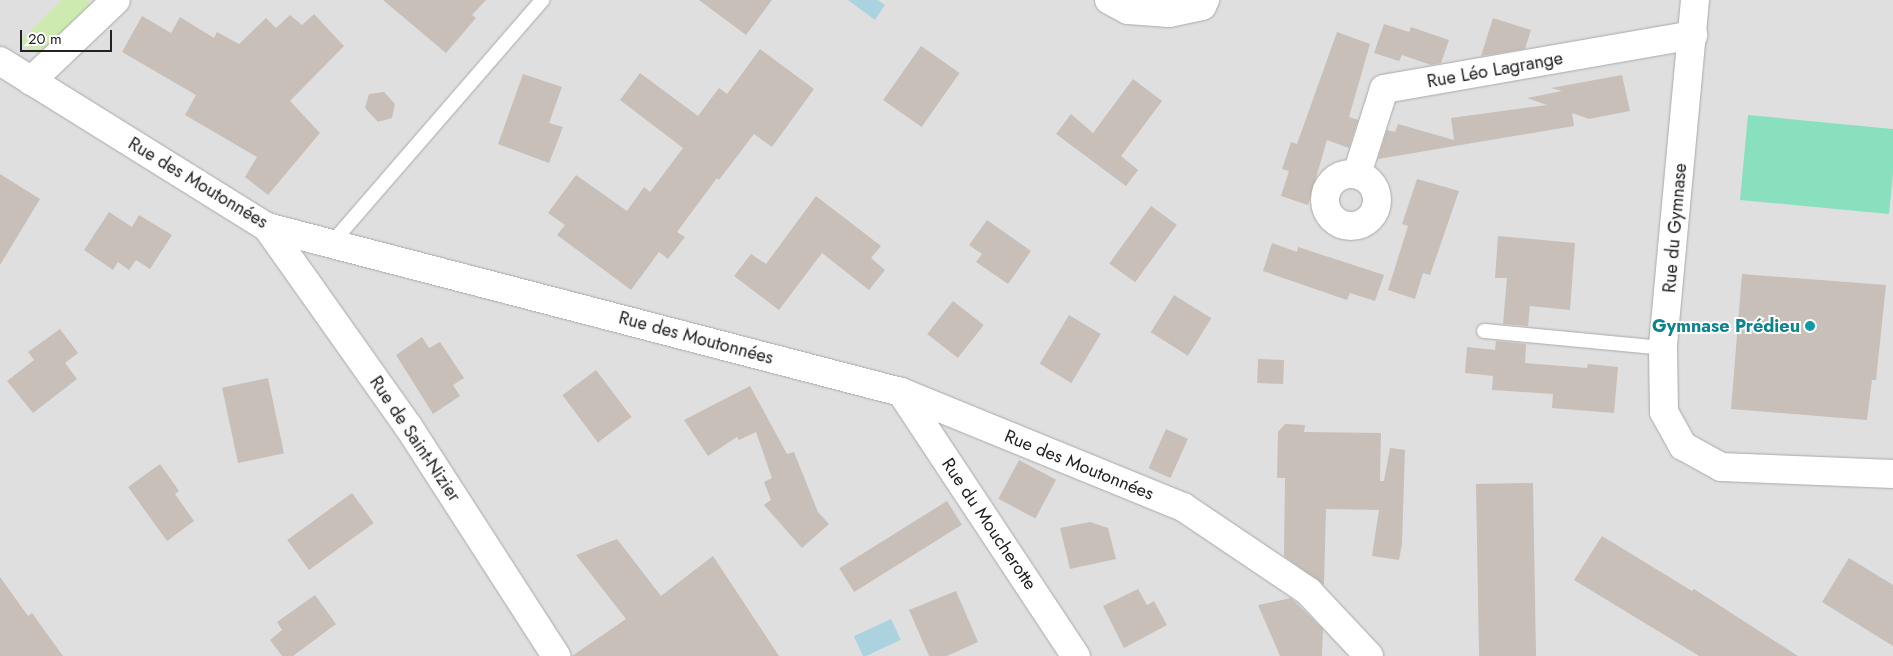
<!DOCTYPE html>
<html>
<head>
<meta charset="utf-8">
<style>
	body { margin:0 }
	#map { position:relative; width:1893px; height:656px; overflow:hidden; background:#f2efe9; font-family:Jost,sans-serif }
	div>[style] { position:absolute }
	.residential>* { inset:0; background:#e0dfdf; transform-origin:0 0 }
	.grass>* { inset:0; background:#cdebb0 }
	.pitch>* { inset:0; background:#88e0be }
	.water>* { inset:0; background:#aad3df; transform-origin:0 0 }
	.building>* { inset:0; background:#c7bfb8; transform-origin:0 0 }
	.roads { filter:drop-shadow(0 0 1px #a9a9a9) drop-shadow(0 0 1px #a9a9a9) }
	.service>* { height:14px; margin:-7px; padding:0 7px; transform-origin:7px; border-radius:7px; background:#fff }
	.minor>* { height:28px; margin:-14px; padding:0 14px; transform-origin:14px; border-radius:14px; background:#fff }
	.minor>.ring { margin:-14px; padding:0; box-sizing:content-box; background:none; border:28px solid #fff; border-radius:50% }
	.tertiary>* { height:28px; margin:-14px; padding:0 14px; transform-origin:14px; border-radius:14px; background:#fff }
	.dots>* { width:14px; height:14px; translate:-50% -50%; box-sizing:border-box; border:2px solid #fff; border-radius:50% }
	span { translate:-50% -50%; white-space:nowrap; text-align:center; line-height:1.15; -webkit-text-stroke:4px #fff; paint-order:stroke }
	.street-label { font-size:18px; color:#222 }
	.culture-label { font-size:18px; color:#0d838f; font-weight:700 }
	.right { translate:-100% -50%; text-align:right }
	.scale { position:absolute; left:20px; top:30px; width:92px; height:22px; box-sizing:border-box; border:2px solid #222; border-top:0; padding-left:6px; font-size:15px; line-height:18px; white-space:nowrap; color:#222; -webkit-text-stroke:4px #fff; paint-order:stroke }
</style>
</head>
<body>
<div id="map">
	<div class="residential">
		<div style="left:0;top:0;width:1893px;height:656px"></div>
	</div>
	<div class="grass">
		<div style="clip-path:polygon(61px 0,86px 0,100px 10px,44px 59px,19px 42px)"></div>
	</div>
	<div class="pitch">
		<div style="clip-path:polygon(1748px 115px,1893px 129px,1893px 173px,1889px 214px,1740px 200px)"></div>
	</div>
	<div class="water">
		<div style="clip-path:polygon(848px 0,878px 0,885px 5px,875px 20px)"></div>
		<div style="left:891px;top:619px;width:23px;height:41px;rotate:65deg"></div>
	</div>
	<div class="building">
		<div style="clip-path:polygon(383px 0,486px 0,472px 15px,476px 18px,446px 53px)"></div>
		<div style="clip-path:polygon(699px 0,772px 0,746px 35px)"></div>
		<div style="clip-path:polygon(314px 14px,344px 46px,290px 101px,320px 133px,268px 195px,245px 177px,257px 157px,185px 115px,196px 95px,122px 52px,142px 16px,171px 33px,180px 17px,214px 38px,217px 32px,239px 44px,266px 18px,276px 28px,290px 15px,302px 25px)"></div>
		<div style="clip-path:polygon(1493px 18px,1531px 30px,1525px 49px,1481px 56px)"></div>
		<div style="clip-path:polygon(1384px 24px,1409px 32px,1411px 27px,1449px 40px,1441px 63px,1431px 65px,1402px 55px,1399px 61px,1374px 53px)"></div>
		<div style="clip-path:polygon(1337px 32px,1370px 44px,1349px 117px,1358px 120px,1349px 148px,1327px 140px,1308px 205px,1281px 196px,1289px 171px,1282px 169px,1291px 142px,1297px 144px)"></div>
		<div style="left:921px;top:46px;width:47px;height:66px;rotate:35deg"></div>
		<div style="clip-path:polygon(760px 49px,814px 89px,772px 147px,754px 134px,719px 180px,717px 178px,677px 232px,685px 237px,668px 259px,659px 252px,631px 290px,557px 235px,565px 225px,548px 213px,576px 175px,627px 211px,644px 187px,650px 192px,683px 148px,620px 100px,640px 73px,698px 116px,719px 88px,727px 94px)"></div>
		<div style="clip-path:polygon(523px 74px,562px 87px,549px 123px,563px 127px,549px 163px,498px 144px)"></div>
		<div style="clip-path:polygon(1622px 75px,1630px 111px,1589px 119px,1572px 113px,1574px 126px,1378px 159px,1387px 130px,1395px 132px,1398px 124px,1454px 140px,1451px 118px,1547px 105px,1527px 98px,1562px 91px,1551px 88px)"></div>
		<div style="clip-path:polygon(1133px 79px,1162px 101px,1121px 156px,1138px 170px,1126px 186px,1056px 134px,1071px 114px,1093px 133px)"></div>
		<div style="clip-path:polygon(384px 92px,395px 104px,392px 118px,378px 122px,365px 108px,369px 94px)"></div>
		<div style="clip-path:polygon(0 174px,40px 199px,0 265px)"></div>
		<div style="clip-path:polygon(1417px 179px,1459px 191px,1430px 275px,1423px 273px,1415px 299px,1388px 290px,1408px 226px,1402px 224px)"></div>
		<div style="clip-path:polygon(816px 196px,881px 246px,871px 258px,885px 270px,869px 290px,822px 253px,779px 310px,734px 276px,751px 254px,766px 264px)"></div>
		<div style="left:1151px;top:206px;width:32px;height:71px;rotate:36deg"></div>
		<div style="clip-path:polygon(109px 212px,132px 227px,139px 215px,172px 235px,150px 269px,136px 260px,129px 270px,118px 262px,113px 270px,84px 250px)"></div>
		<div style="clip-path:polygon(987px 220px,1031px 251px,1008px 284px,976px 262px,982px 254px,969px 245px)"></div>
		<div style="clip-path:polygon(1498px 236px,1575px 243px,1570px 310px,1530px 306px,1528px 326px,1503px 324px,1507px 278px,1495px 278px)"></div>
		<div style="clip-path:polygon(1272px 243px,1297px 252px,1298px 247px,1384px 275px,1375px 301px,1350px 293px,1347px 300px,1263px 271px)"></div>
		<div style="clip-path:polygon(1742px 274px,1886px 285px,1876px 380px,1872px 380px,1867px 420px,1731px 409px)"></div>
		<div style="left:1174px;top:295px;width:44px;height:44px;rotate:32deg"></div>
		<div style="left:953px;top:301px;width:39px;height:42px;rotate:38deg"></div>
		<div style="left:1069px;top:315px;width:37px;height:57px;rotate:31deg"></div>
		<div style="clip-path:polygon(60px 329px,78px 353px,65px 363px,77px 379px,33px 413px,7px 381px,34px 360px,28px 352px)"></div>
		<div style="clip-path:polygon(422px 337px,429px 348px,440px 342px,464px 378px,453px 385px,460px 396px,433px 414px,396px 355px)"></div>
		<div style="clip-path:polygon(1496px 341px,1526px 344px,1525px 363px,1587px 368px,1588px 364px,1618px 367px,1614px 413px,1552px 408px,1553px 394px,1492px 390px,1493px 376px,1465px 373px,1467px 347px,1495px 350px)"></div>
		<div style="left:1258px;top:359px;width:26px;height:24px;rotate:2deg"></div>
		<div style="left:596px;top:370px;width:59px;height:42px;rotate:53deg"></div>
		<div style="left:268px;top:378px;width:77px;height:47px;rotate:78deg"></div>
		<div style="clip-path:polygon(750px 386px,787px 454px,794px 452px,818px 512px,829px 524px,802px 548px,764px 505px,771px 500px,764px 482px,772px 478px,756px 432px,739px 440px,737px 437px,708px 456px,684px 420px)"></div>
		<div style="clip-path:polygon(1285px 424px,1305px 425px,1304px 432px,1381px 433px,1380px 481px,1384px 481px,1390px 448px,1405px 450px,1402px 544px,1399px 560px,1372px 556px,1379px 510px,1326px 509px,1324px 585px,1284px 556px,1285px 478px,1277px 478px,1278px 432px)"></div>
		<div style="left:1166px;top:429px;width:24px;height:43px;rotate:24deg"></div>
		<div style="left:1019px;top:460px;width:42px;height:44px;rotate:28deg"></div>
		<div style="clip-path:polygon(160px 464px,179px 491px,175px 494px,194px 521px,167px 541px,128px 487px)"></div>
		<div style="left:1533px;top:483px;width:173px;height:57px;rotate:89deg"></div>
		<div style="left:352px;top:493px;width:37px;height:80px;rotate:54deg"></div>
		<div style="left:947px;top:501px;width:28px;height:127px;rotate:58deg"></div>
		<div style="clip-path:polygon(1090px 522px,1108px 528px,1116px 559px,1070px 569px,1060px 528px)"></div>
		<div style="clip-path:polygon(1602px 536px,1692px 591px,1694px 589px,1798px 656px,1699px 656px,1574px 580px)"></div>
		<div style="clip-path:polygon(617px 539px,661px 596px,713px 556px,779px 656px,572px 656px,626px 619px,576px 555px)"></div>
		<div style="clip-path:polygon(1849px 558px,1893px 585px,1893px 646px,1822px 602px)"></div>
		<div style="clip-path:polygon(0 577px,28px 616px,32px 613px,63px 656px,0 656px)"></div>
		<div style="clip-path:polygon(1138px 589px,1147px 605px,1154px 601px,1167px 625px,1124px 648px,1103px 606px)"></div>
		<div style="clip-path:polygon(956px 591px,978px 642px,947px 656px,929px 656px,909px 610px)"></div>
		<div style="clip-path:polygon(315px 595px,336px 624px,293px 656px,282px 656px,270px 640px,282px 630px,277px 622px)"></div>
		<div style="clip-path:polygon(1291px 598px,1323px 629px,1322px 656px,1280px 656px,1258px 605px)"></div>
	</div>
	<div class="roads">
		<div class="service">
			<div style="left:331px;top:244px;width:323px;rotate:-49.1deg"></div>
			<div style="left:1484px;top:331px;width:180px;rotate:5.4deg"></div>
		</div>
		<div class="minor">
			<div style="left:1109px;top:0;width:21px;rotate:28deg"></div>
			<div style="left:1128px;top:10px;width:41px;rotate:4.2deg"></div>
			<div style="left:1169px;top:13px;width:34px;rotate:-12deg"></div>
			<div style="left:1202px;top:6px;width:7px;rotate:-63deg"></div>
			<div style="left:1695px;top:0;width:349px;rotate:95.3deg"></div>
			<div style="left:1663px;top:348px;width:64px;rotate:89.1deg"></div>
			<div style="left:1664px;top:412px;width:39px;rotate:61deg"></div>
			<div style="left:1683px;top:446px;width:43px;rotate:28.9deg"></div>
			<div style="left:1721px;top:467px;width:172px;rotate:2.3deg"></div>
			<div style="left:31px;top:81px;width:117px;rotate:-43.6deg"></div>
			<div style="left:1357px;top:174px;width:89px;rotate:-72.4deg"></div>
			<div style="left:1384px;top:89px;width:314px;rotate:-9.9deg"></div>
			<div class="ring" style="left:1325px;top:174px;width:24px;height:24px"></div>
			<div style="left:267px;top:227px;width:244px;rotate:54.7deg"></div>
			<div style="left:408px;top:426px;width:274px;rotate:57.2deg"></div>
			<div style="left:901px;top:392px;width:317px;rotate:56.5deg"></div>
		</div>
		<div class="tertiary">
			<div style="left:0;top:61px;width:314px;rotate:31.9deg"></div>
			<div style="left:267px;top:227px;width:655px;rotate:14.59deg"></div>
			<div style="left:901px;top:392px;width:305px;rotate:22.2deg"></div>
			<div style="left:1183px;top:507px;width:151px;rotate:33.9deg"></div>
			<div style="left:1308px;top:591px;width:89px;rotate:46.8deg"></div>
		</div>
	</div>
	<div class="dots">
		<div style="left:1810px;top:326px;background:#0f9aa8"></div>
	</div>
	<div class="street-label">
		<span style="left:1495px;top:70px;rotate:-10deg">Rue Léo Lagrange</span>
		<span style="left:198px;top:183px;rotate:31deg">Rue des Moutonnées</span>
		<span style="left:1675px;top:228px;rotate:-85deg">Rue du Gymnase</span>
		<span style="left:696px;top:338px;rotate:15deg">Rue des Moutonnées</span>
		<span style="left:415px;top:439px;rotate:56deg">Rue de Saint-Nizier</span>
		<span style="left:1079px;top:465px;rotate:22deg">Rue des Moutonnées</span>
		<span style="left:989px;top:524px;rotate:56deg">Rue du Moucherotte</span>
	</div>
	<div class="culture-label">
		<span class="right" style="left:1800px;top:326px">Gymnase Prédieu</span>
	</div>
	<div class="scale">20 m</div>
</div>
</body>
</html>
